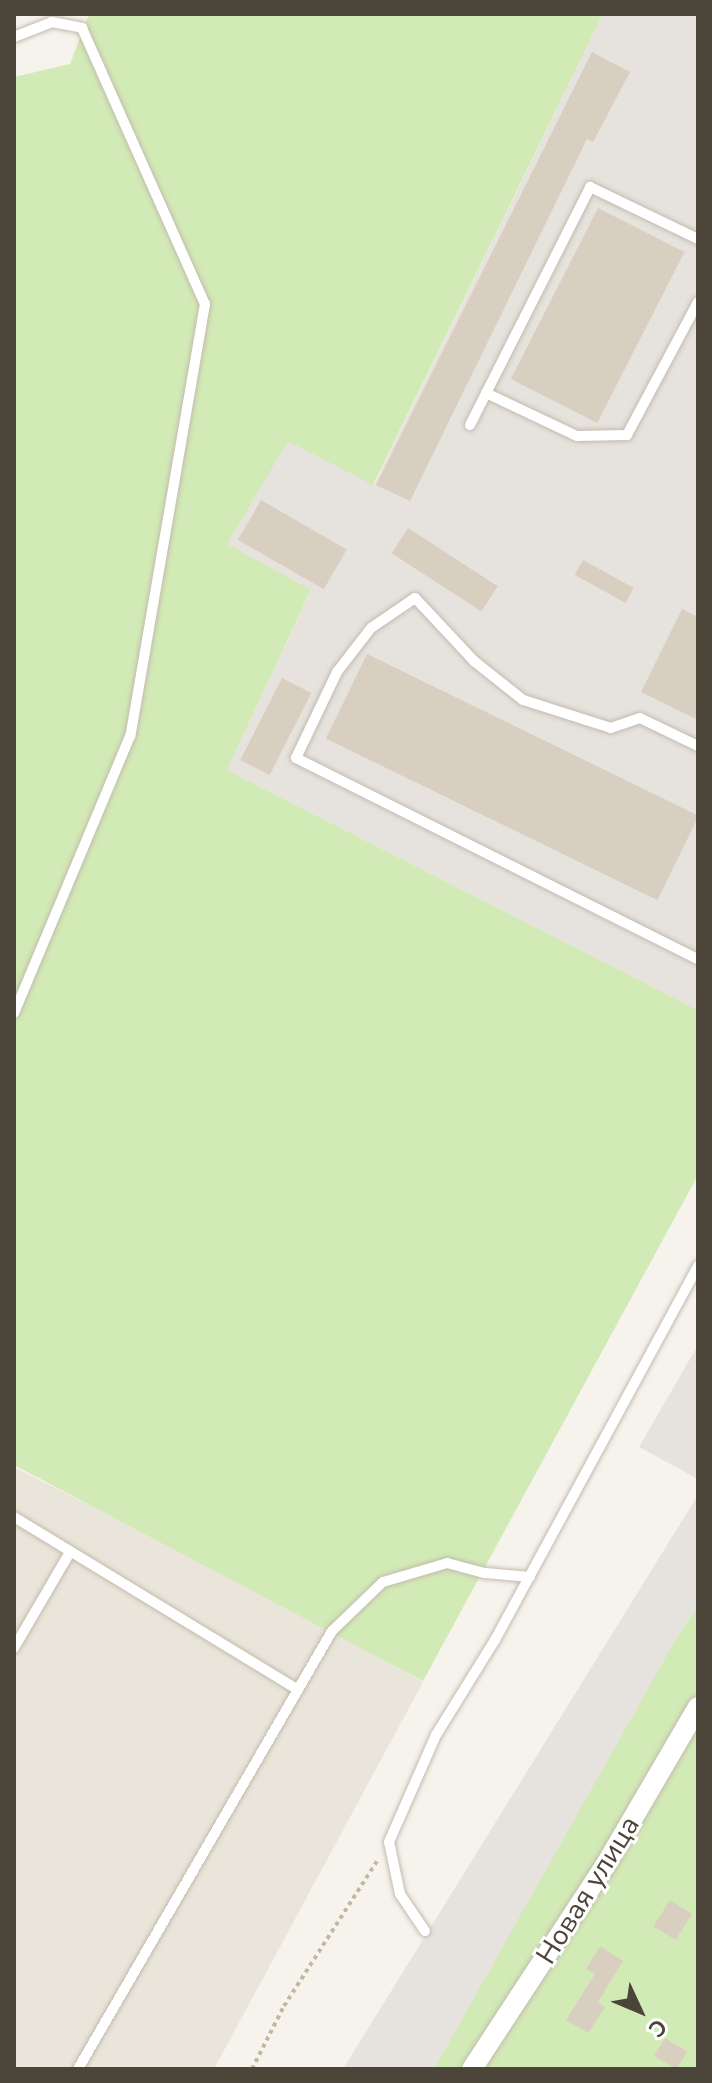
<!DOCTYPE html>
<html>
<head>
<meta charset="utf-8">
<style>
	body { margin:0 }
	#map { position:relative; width:712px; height:2083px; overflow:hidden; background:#f6f3ec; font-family:"Nunito Sans",sans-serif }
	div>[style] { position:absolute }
	.residential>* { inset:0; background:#eae5da }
	.industrial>* { inset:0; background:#e6e2dd }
	.green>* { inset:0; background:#d2eab5 }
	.building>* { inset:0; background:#d8cfc1; transform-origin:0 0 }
	.path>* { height:4px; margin-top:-2px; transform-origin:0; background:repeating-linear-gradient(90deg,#c4b79f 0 4px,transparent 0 8px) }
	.roads { filter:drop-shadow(0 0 2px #c2bbae) drop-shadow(0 0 2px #c2bbae) }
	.service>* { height:10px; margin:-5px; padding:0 5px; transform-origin:5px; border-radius:5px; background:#fff }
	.minor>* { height:20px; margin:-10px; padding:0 10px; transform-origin:10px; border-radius:10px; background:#fff }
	span { translate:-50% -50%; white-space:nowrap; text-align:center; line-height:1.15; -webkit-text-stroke:6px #fff; paint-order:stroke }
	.street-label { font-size:28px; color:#4b4439 }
	.frame { position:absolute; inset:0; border:16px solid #4b4439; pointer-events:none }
	.north { position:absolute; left:600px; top:1971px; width:80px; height:80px; -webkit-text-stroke:6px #fff; paint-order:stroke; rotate:134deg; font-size:22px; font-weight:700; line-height:32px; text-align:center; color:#4b4439 }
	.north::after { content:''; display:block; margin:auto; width:28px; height:36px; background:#4b4439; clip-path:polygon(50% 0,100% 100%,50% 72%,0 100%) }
</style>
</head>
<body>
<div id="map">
	<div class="residential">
		<div style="clip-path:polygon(14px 1467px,295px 1609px,423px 1682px,214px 2069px,14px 2069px)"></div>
	</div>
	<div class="industrial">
		<div style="clip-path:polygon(603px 14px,698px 14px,698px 1010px,227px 770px,311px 591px,226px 545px,288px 440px,374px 485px)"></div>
		<div style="clip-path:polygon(698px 1345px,698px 1479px,639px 1447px)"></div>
		<div style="clip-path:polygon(698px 1495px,698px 1606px,434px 2069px,343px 2069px)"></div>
	</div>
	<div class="green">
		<div style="clip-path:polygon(89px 14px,603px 14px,373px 485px,288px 441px,227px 544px,311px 590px,227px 770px,698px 1010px,698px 1175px,423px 1681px,14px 1465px,14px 77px,70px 64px)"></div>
		<div style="clip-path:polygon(698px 1606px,698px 2069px,434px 2069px,676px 1639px)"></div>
	</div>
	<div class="building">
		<div style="clip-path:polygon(592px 52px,630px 72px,593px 142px,587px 139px,410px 501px,376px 485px)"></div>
		<div style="left:598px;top:208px;width:97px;height:192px;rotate:27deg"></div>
		<div style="left:261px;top:500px;width:99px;height:46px;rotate:30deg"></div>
		<div style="left:408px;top:528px;width:107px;height:30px;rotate:33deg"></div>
		<div style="left:583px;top:560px;width:58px;height:17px;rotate:29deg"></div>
		<div style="clip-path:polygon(682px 609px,698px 617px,698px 720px,641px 692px)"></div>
		<div style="left:367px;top:654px;width:369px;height:94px;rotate:26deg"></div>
		<div style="left:282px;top:678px;width:33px;height:92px;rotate:27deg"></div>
		<div style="left:670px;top:1900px;width:26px;height:31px;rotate:32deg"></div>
		<div style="clip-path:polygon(600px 1946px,623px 1961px,598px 2002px,605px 2007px,588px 2033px,566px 2020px,595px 1974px,586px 1969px)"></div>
		<div style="left:665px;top:2038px;width:26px;height:21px;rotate:31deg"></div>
	</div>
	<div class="path">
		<div style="left:252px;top:2069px;width:71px;rotate:-63.1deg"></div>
		<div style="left:284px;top:2006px;width:172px;rotate:-57.3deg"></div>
	</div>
	<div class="roads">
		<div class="service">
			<div style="left:14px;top:37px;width:41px;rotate:-21.5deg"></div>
			<div style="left:52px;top:22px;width:31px;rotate:11deg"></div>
			<div style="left:82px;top:28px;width:302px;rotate:66deg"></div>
			<div style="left:205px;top:304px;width:438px;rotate:99.8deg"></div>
			<div style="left:130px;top:736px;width:300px;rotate:112.7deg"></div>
			<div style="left:486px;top:393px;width:101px;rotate:25.3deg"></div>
			<div style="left:577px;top:436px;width:50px;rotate:-1.1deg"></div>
			<div style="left:627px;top:435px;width:151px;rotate:-61.9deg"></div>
			<div style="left:470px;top:425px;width:267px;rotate:-63.2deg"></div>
			<div style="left:590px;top:187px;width:120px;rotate:25.7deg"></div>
			<div style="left:698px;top:746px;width:64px;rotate:-154.2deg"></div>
			<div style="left:640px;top:718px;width:31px;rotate:161deg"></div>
			<div style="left:611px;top:728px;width:92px;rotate:-162.3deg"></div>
			<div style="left:523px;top:700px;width:63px;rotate:-141.5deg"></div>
			<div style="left:474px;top:661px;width:86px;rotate:-133.1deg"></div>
			<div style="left:415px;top:598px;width:53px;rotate:145.7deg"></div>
			<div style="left:371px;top:628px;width:56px;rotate:127.7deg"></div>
			<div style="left:337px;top:672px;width:95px;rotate:115.5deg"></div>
			<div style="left:296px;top:758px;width:449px;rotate:26.6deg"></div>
			<div style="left:14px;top:1517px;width:329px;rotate:31.3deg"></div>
			<div style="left:14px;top:1648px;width:109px;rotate:-59.7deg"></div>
			<div style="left:425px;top:1931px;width:45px;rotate:-124deg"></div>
			<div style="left:400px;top:1894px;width:53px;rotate:-101.9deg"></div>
			<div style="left:389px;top:1842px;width:117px;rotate:-66.3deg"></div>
			<div style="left:436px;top:1735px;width:112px;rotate:-58.2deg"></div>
			<div style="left:495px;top:1640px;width:426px;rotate:-61.5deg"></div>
			<div style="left:78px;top:2069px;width:506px;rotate:-59.89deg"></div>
			<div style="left:332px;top:1631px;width:71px;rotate:-43.9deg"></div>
			<div style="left:383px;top:1582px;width:67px;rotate:-16.5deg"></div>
			<div style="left:447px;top:1563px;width:39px;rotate:15deg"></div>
			<div style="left:485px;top:1573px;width:45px;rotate:5.1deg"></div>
		</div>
		<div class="minor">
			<div style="left:472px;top:2069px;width:243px;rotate:-56.8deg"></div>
			<div style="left:605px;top:1866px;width:184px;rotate:-59.7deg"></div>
		</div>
	</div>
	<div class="street-label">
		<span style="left:588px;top:1890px;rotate:-58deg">Новая улица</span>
	</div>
	<div class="frame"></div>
	<div class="north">С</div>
</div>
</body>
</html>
